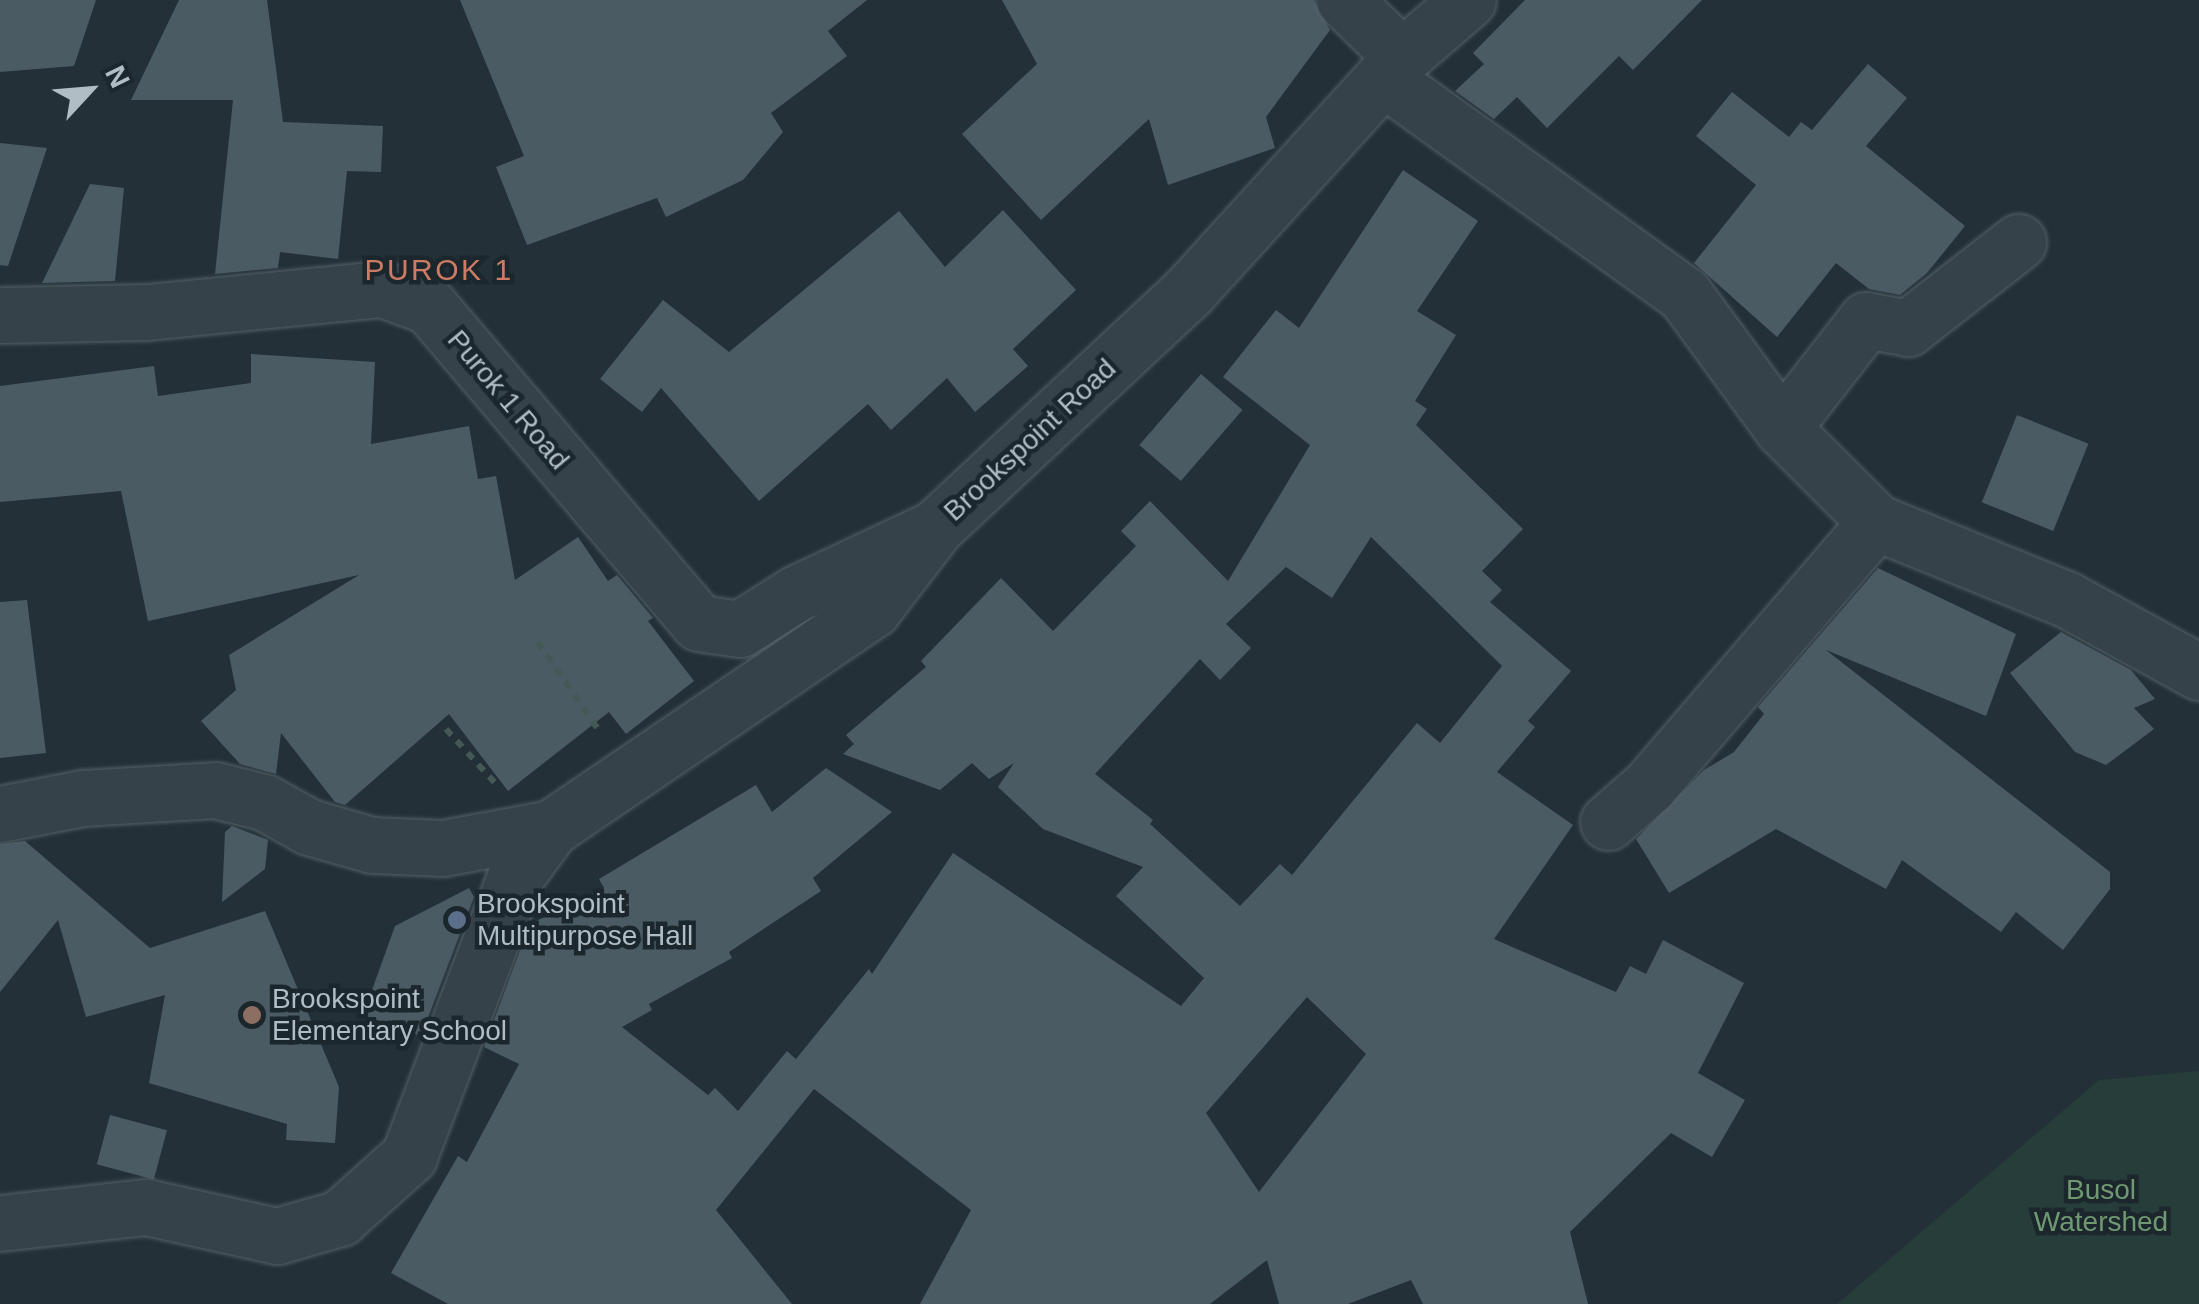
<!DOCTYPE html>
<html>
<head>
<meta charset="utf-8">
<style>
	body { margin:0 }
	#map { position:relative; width:2199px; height:1304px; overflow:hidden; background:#233038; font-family:Helvetica,sans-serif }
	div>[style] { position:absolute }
	.green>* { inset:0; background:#273d39 }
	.building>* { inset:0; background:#4b5b64; transform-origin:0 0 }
	.path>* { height:6px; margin-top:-3px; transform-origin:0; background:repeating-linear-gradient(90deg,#445856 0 8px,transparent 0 16px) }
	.roads { filter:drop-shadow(0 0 2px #546066) drop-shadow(0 0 2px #546066) }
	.street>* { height:55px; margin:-27.5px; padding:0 27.5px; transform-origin:27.5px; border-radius:27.5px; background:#364249 }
	.dots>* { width:28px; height:28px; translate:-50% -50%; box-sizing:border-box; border:5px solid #1b272d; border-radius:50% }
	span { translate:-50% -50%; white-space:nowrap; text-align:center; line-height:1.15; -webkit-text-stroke:9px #1b272d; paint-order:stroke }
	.street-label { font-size:28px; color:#b1bdc5 }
	.poi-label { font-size:28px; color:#b1bdc5 }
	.left { translate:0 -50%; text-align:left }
	.park-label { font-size:28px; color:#709972 }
	.neighbourhood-label { font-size:30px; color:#cd7c63; letter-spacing:2.5px }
	.north { position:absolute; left:40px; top:40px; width:100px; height:100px; -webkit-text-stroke:8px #1b272d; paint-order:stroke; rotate:64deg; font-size:28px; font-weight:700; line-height:40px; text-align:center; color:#b1bdc5 }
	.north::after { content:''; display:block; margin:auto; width:35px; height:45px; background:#b1bdc5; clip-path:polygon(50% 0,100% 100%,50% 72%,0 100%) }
</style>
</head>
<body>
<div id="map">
	<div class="green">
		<div style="clip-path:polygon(2199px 1071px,2199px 1304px,1837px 1304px,2099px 1080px)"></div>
	</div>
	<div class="building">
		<div style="clip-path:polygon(0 0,96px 0,74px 66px,0 72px)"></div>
		<div style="clip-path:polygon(179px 0,267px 0,283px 122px,383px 126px,381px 172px,347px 171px,338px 259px,280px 252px,278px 268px,215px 274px,233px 100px,131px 100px)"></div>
		<div style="clip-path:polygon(460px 0,867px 0,828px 31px,847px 56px,771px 113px,783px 132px,743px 180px,666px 217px,657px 198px,527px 245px,496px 167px,524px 156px)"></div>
		<div style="clip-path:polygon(1002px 0,1314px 0,1330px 30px,1266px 117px,1275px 148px,1168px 185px,1149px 119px,1041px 220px,962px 134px,1037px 64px)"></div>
		<div style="clip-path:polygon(1525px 0,1702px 0,1633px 70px,1619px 56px,1547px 128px,1517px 97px,1494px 119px,1455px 91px,1484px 64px,1473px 53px)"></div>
		<div style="clip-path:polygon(1868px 64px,1907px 98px,1866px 146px,1965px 226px,1927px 273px,1900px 295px,1869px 289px,1836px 263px,1777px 337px,1694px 263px,1756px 185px,1696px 136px,1732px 92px,1789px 137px,1801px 122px,1812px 130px)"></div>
		<div style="clip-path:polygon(0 143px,47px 148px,8px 266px,0 265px)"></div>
		<div style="clip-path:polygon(evenodd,1403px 170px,1478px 221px,1417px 311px,1456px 335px,1415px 401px,1427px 409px,1416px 425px,1523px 529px,1482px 571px,1502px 590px,1490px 602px,1571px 671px,1528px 721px,1535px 727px,1497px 772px,1573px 825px,1494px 939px,1616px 992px,1630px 966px,1646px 974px,1663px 940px,1744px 983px,1698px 1073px,1745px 1100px,1712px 1157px,1671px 1133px,1570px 1232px,1588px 1304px,1423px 1304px,1411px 1280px,1348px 1304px,1279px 1304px,1267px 1260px,1210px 1304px,920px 1304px,971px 1210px,814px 1089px,716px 1210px,792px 1304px,448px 1304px,391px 1273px,458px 1156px,467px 1162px,519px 1064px,484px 1047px,530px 924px,604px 888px,599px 879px,756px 785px,772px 812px,826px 768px,892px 812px,813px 878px,821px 891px,729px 952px,732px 958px,649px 1004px,652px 1010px,622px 1027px,708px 1095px,715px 1088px,738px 1111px,787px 1051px,796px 1059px,869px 969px,872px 974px,953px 853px,1181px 1006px,1204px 978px,1116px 896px,1143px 867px,1043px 829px,998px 787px,1014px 763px,989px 779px,972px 763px,940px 790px,843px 754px,854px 744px,846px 735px,926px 667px,921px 661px,1001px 578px,1053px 631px,1136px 546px,1121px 531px,1150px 501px,1228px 581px,1310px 445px,1223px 377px,1276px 310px,1299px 328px,1403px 170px,1371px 537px,1502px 666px,1440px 743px,1417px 723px,1292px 875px,1280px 864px,1240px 906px,1150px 824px,1153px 820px,1095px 774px,1200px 659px,1220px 680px,1251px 648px,1226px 624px,1286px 567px,1332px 598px,1371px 537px,1403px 170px,1307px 997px,1366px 1054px,1259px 1192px,1206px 1113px,1307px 997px)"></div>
		<div style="clip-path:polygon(90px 184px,124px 188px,115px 281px,42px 283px)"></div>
		<div style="clip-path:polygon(1003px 210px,1076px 290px,1013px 349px,1028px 366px,975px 412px,947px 378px,891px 430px,868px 404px,759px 501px,661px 388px,642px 412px,600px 379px,663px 300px,729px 352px,899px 211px,945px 267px)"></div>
		<div style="clip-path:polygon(251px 354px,375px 362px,371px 444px,469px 426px,478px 479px,496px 476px,515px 580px,578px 537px,608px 581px,617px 575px,653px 618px,648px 621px,694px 681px,626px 734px,609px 712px,508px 791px,449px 714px,345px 805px,335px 802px,281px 733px,276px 774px,240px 764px,201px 721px,236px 690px,229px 655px,359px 575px,148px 621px,121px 491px,0 502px,0 386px,154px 366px,158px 396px,251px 383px)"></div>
		<div style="left:1201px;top:374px;width:55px;height:94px;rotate:41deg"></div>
		<div style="left:2017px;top:415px;width:77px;height:94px;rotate:22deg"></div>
		<div style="clip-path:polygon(1878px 568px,2016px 634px,1986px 716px,1826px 650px,2110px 872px,2110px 889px,2063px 950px,2016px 912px,2001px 932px,1902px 860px,1886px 889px,1776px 829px,1669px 893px,1636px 839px,1704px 770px,1734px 752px,1764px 714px,1758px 707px)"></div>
		<div style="clip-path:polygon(27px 600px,46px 753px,0 758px,0 602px)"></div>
		<div style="clip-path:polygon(2061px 632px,2131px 670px,2155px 699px,2134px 708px,2154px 729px,2106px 765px,2075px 752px,2010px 673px)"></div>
		<div style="clip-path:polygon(232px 826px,268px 840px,265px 869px,222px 902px,225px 832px)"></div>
		<div style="clip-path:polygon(25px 841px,150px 948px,265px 911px,339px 1087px,335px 1143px,286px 1140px,287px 1124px,149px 1083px,165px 995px,86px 1017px,58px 920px,0 992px,0 844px)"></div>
		<div style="clip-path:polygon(469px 888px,474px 897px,421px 1036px,363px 1015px,395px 926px)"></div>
		<div style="left:110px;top:1115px;width:59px;height:51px;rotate:15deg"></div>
	</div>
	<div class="path">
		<div style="left:538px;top:642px;width:109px;rotate:55.4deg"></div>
		<div style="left:446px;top:729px;width:74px;rotate:47.7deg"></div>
	</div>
	<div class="roads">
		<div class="street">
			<div style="left:1344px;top:0;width:81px;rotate:44.5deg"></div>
			<div style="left:1383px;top:78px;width:370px;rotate:35.7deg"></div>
			<div style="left:1684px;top:294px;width:166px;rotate:53.8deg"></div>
			<div style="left:1782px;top:428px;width:133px;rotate:45deg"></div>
			<div style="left:1876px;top:522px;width:205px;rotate:22.1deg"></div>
			<div style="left:2066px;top:599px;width:152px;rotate:28.8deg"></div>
			<div style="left:0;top:315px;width:147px;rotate:-1.2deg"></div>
			<div style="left:147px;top:312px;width:236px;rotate:-5.6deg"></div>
			<div style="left:382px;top:289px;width:50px;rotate:19.9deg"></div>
			<div style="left:429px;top:306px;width:416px;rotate:49.6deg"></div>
			<div style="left:699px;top:623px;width:41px;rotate:8.3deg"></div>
			<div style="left:740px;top:629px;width:65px;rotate:-32.5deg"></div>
			<div style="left:795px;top:594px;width:150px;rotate:-25.2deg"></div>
			<div style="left:1782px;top:428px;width:137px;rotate:-52.1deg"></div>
			<div style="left:1866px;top:320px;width:43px;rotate:10.8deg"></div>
			<div style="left:1908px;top:328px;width:140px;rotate:-38deg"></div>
			<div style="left:0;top:814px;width:84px;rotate:-11deg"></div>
			<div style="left:82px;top:798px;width:133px;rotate:-3.4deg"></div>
			<div style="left:215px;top:790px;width:50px;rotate:13.8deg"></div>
			<div style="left:264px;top:802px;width:51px;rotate:29.1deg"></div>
			<div style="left:309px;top:827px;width:66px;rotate:15.9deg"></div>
			<div style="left:372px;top:845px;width:71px;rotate:2.4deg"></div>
			<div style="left:443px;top:848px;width:110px;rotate:-10.5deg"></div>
			<div style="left:1608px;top:822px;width:55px;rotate:-41.3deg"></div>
			<div style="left:1649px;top:786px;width:348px;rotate:-49.3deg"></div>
			<div style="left:0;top:1223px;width:147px;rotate:-6.3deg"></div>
			<div style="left:146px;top:1207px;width:134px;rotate:12.5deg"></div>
			<div style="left:277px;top:1236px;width:66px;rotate:-15.9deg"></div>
			<div style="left:340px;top:1218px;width:93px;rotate:-41.9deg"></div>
			<div style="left:409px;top:1156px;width:298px;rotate:-69.2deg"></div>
			<div style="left:515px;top:877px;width:61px;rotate:-53.7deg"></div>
			<div style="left:551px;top:828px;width:389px;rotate:-34.2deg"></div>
			<div style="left:873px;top:609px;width:103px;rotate:-52.5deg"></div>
			<div style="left:936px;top:527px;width:345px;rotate:-43deg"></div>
			<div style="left:1188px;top:292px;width:318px;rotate:-47.7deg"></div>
			<div style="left:1402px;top:57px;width:87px;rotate:-40.8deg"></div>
		</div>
	</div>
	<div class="dots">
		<div style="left:457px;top:920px;background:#5c6f8a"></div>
		<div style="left:252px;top:1015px;background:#8d6e63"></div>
	</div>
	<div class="street-label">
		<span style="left:508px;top:400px;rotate:50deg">Purok 1 Road</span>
		<span style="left:1030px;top:440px;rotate:-43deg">Brookspoint Road</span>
	</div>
	<div class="poi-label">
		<span class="left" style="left:477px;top:920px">Brookspoint<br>Multipurpose Hall</span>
		<span class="left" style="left:272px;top:1015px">Brookspoint<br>Elementary School</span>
	</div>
	<div class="park-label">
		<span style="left:2101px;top:1206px">Busol<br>Watershed</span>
	</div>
	<div class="neighbourhood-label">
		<span style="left:439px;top:270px">PUROK 1</span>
	</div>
	<div class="north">N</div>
</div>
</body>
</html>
